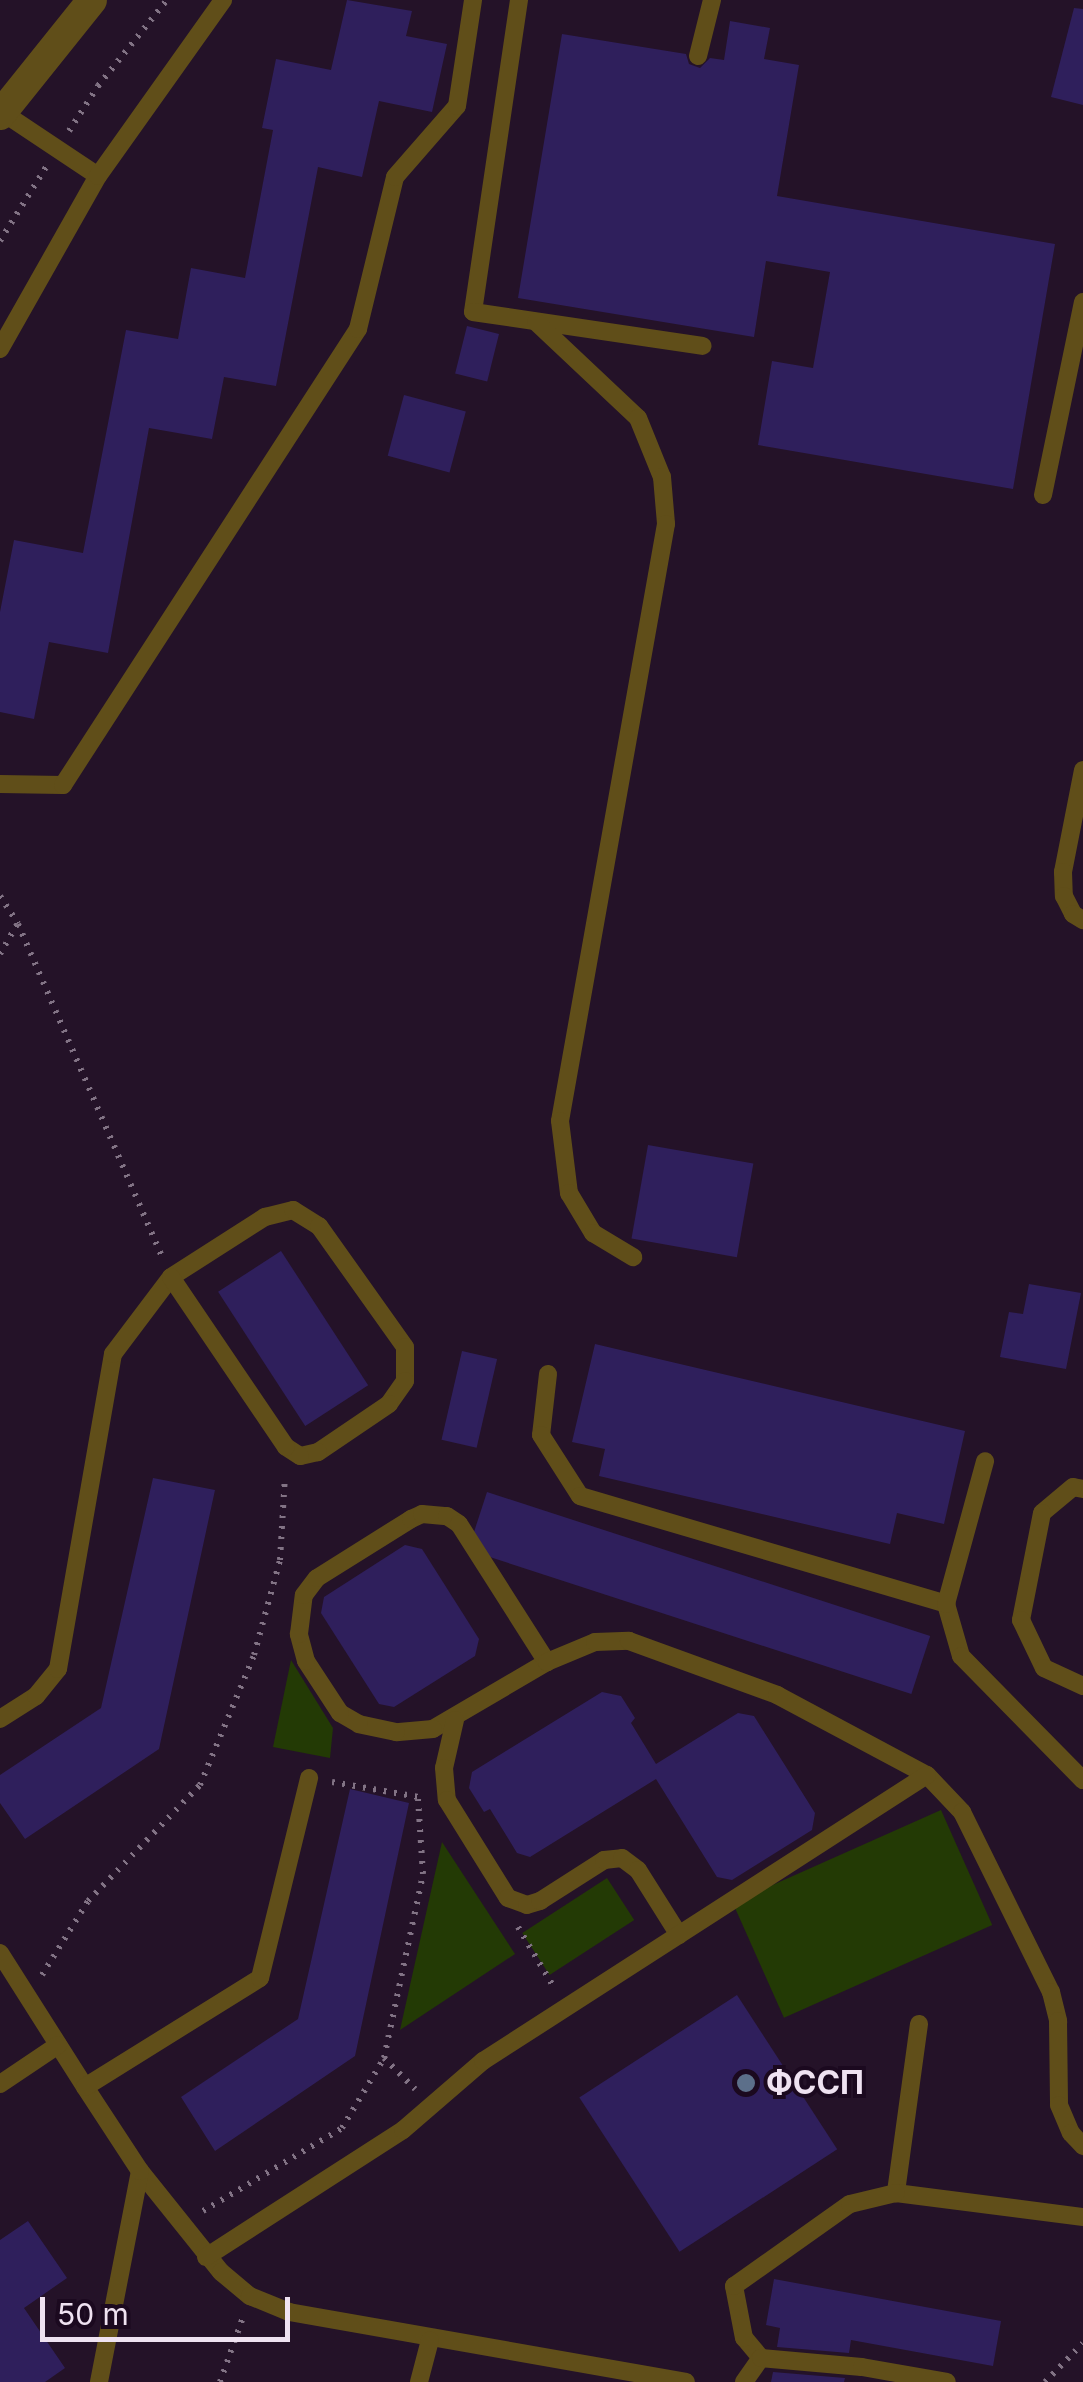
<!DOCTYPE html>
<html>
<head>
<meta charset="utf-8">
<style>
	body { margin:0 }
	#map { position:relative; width:1083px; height:2382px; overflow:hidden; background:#241228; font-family:Inter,sans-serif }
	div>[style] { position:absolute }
	.green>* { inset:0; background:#233a05; transform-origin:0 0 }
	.building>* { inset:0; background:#2f1f5c; transform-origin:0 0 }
	.path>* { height:6px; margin-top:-3px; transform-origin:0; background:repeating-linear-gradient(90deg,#827385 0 2.5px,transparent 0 10.5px) }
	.service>* { height:18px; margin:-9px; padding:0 9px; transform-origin:9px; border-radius:9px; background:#604e19 }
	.tertiary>* { height:30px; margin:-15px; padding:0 15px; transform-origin:15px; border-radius:15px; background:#604e19 }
	.dots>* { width:28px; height:28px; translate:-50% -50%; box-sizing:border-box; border:5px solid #1b091f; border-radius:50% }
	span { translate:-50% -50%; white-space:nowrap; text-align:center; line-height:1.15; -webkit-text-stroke:8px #1b091f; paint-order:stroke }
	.poi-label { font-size:32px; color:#efe2f1; font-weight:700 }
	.left { translate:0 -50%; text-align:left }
	.scale { position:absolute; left:40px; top:2297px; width:250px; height:45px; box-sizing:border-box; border:5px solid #efe2f1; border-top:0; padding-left:12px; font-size:30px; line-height:35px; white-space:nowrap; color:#efe2f1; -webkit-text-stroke:8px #1b091f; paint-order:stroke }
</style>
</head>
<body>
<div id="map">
	<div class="green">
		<div style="clip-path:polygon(291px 1660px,333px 1728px,330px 1758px,273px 1747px)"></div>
		<div style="left:941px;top:1810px;width:126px;height:228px;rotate:66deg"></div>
		<div style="clip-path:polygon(442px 1842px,515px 1954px,400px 2030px)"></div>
		<div style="left:607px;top:1878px;width:50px;height:101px;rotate:57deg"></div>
	</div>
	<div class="building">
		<div style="clip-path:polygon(347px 0,412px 11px,406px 36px,447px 44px,432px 112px,379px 101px,362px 177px,318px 167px,276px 386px,224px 377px,212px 439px,149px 428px,108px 653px,49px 642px,34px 719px,0 712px,0 612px,14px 540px,83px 553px,126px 330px,178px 339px,191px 268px,245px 278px,273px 130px,262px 128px,276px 59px,331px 70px)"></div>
		<div style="clip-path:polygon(1074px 8px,1083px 9px,1083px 105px,1051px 97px)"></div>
		<div style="clip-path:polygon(730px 21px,770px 28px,764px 59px,799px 65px,777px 196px,1055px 244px,1013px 489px,758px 445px,772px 361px,813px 368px,830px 272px,766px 261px,754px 337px,518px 298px,562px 34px,686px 54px,689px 64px,700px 68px,710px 58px,724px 60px)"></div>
		<div style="left:467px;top:326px;width:33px;height:49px;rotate:14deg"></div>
		<div style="left:404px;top:395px;width:64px;height:63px;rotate:15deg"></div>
		<div style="left:648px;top:1145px;width:107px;height:95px;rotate:10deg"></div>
		<div style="left:281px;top:1251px;width:160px;height:75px;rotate:57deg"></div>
		<div style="clip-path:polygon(1029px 1284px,1081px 1293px,1066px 1369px,1000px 1357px,1009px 1312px,1023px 1314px)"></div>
		<div style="clip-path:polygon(595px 1344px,965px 1431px,944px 1524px,897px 1513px,890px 1544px,599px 1476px,605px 1449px,572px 1442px)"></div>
		<div style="left:462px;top:1351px;width:36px;height:91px;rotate:13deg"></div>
		<div style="clip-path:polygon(153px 1478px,215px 1490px,159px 1749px,25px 1839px,0 1803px,0 1775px,101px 1708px)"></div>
		<div style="left:487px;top:1492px;width:466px;height:61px;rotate:18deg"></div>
		<div style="clip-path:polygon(405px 1545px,422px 1549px,479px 1639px,475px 1656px,394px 1707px,379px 1704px,321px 1613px,324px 1597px)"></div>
		<div style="clip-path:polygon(602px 1692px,621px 1696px,635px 1718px,631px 1723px,656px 1764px,738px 1713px,754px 1716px,815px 1813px,812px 1830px,732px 1880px,717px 1877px,656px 1779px,530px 1857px,517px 1853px,490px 1809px,484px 1812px,469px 1788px,472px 1772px)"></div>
		<div style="clip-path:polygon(350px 1789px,409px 1803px,355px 2056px,215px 2151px,181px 2097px,298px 2019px)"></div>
		<div style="left:737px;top:1995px;width:184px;height:188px;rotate:57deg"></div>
		<div style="clip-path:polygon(28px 2221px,67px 2278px,24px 2308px,65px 2368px,45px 2382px,0 2382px,0 2240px)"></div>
		<div style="clip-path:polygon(774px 2279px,1001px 2321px,993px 2366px,851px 2340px,849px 2353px,777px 2347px,780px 2328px,766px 2325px)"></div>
		<div style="clip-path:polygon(773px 2372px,845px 2378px,844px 2382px,771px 2382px)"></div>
	</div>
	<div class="path">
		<div style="left:69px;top:131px;width:54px;rotate:-57.2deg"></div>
		<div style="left:98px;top:86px;width:110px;rotate:-51.3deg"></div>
		<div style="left:0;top:241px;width:87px;rotate:-58.1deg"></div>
		<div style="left:0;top:896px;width:33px;rotate:57deg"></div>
		<div style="left:18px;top:924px;width:361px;rotate:66.6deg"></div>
		<div style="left:0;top:954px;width:34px;rotate:-60deg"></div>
		<div style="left:332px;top:1782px;width:88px;rotate:9.8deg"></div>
		<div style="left:518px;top:1927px;width:72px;rotate:59.2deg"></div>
		<div style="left:42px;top:1975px;width:87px;rotate:-58.1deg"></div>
		<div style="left:88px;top:1901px;width:161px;rotate:-46deg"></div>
		<div style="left:200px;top:1785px;width:141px;rotate:-67.4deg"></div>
		<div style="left:254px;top:1655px;width:98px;rotate:-74.7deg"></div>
		<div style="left:280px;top:1560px;width:84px;rotate:-86.6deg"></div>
		<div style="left:384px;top:2058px;width:44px;rotate:45deg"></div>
		<div style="left:203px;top:2211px;width:162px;rotate:-30.8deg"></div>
		<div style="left:342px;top:2128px;width:82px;rotate:-59deg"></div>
		<div style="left:384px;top:2058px;width:188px;rotate:-78deg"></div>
		<div style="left:423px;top:1874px;width:75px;rotate:-93.8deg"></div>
		<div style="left:220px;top:2382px;width:69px;rotate:-70.5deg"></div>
		<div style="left:1045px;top:2382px;width:54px;rotate:-45.7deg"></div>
	</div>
	<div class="service">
		<div style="left:519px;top:0;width:315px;rotate:98.4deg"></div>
		<div style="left:473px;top:312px;width:232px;rotate:8.4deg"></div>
		<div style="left:698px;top:56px;width:58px;rotate:-76deg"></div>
		<div style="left:2px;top:112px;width:115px;rotate:33.7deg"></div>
		<div style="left:536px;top:322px;width:140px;rotate:43.3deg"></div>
		<div style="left:638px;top:418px;width:64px;rotate:67.9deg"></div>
		<div style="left:662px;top:477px;width:47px;rotate:85.1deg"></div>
		<div style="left:666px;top:524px;width:606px;rotate:100.07deg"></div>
		<div style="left:560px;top:1121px;width:73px;rotate:82.9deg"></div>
		<div style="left:569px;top:1193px;width:47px;rotate:59deg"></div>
		<div style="left:593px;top:1233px;width:47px;rotate:31deg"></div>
		<div style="left:0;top:349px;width:199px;rotate:-60.5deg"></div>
		<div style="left:98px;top:176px;width:216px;rotate:-54.6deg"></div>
		<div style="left:1043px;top:495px;width:197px;rotate:-78.3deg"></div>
		<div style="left:1083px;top:770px;width:104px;rotate:101.1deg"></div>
		<div style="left:1063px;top:872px;width:24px;rotate:88deg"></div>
		<div style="left:1064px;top:896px;width:20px;rotate:63deg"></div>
		<div style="left:1073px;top:914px;width:12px;rotate:31deg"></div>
		<div style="left:0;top:784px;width:63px;rotate:0.9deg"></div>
		<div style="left:63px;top:785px;width:543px;rotate:-57.1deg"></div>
		<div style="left:358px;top:329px;width:156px;rotate:-76.3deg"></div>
		<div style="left:395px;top:177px;width:94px;rotate:-48.9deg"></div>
		<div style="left:457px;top:106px;width:107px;rotate:-81.4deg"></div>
		<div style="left:548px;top:1374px;width:61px;rotate:96.5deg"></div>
		<div style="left:541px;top:1435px;width:72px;rotate:57.4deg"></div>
		<div style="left:580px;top:1496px;width:382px;rotate:16.4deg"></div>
		<div style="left:946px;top:1604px;width:54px;rotate:73.9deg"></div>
		<div style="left:961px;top:1656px;width:174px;rotate:45.5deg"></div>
		<div style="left:1083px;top:1489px;width:10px;rotate:-169deg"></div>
		<div style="left:1073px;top:1487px;width:40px;rotate:140deg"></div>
		<div style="left:1042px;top:1513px;width:109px;rotate:101.1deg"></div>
		<div style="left:1021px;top:1620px;width:53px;rotate:64.4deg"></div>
		<div style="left:1044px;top:1668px;width:43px;rotate:24.8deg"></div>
		<div style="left:946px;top:1604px;width:148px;rotate:-74.7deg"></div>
		<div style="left:547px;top:1662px;width:132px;rotate:149.6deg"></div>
		<div style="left:433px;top:1729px;width:37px;rotate:175deg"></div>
		<div style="left:396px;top:1732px;width:38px;rotate:-168deg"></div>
		<div style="left:359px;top:1724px;width:22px;rotate:-150deg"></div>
		<div style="left:340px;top:1713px;width:62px;rotate:-123.2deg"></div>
		<div style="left:306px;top:1661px;width:28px;rotate:-105deg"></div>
		<div style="left:299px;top:1634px;width:39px;rotate:-83deg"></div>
		<div style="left:304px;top:1595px;width:21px;rotate:-53deg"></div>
		<div style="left:317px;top:1578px;width:111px;rotate:-32.1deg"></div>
		<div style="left:411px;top:1519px;width:12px;rotate:-24deg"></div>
		<div style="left:422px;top:1514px;width:25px;rotate:5deg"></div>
		<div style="left:447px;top:1516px;width:14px;rotate:34deg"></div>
		<div style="left:459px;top:1524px;width:164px;rotate:57.5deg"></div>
		<div style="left:547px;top:1662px;width:52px;rotate:-22.6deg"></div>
		<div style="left:595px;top:1642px;width:34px;rotate:-2deg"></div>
		<div style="left:629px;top:1641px;width:158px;rotate:20deg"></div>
		<div style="left:777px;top:1695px;width:170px;rotate:28.1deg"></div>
		<div style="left:927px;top:1775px;width:51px;rotate:46.6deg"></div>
		<div style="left:962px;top:1812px;width:201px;rotate:63.7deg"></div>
		<div style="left:1051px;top:1992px;width:30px;rotate:76deg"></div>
		<div style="left:1058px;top:2021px;width:84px;rotate:89.3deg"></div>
		<div style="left:1059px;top:2105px;width:30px;rotate:67deg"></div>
		<div style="left:1071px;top:2133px;width:18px;rotate:47deg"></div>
		<div style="left:0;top:1719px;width:43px;rotate:-32.6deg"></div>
		<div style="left:36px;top:1696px;width:35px;rotate:-51deg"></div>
		<div style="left:58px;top:1669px;width:320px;rotate:-80.1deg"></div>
		<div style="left:113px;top:1354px;width:96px;rotate:-53deg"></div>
		<div style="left:171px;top:1277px;width:112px;rotate:-32.6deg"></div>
		<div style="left:265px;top:1217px;width:29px;rotate:-14deg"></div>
		<div style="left:293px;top:1210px;width:31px;rotate:32deg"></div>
		<div style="left:319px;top:1226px;width:148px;rotate:54.6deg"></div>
		<div style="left:405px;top:1347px;width:34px;rotate:90deg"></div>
		<div style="left:405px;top:1381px;width:28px;rotate:125deg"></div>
		<div style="left:389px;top:1404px;width:86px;rotate:145.9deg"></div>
		<div style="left:318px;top:1452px;width:18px;rotate:167deg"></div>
		<div style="left:300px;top:1456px;width:17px;rotate:-147deg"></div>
		<div style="left:286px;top:1447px;width:205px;rotate:-124.1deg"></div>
		<div style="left:455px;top:1720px;width:49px;rotate:102.9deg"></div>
		<div style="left:444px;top:1768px;width:32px;rotate:85deg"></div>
		<div style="left:447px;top:1800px;width:115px;rotate:58.1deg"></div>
		<div style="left:508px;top:1898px;width:20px;rotate:20deg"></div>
		<div style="left:527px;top:1905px;width:14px;rotate:-17deg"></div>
		<div style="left:540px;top:1901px;width:76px;rotate:-32.6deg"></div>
		<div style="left:604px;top:1860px;width:18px;rotate:-6deg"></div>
		<div style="left:622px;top:1858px;width:20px;rotate:37deg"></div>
		<div style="left:638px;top:1870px;width:77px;rotate:57.8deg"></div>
		<div style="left:0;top:1953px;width:159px;rotate:57.6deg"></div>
		<div style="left:919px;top:2024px;width:171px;rotate:97.8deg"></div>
		<div style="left:896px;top:2193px;width:189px;rotate:7.3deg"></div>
		<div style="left:0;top:2084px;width:70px;rotate:-33.9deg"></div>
		<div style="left:140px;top:2171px;width:129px;rotate:51.3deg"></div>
		<div style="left:221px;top:2272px;width:38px;rotate:40deg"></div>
		<div style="left:250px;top:2296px;width:42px;rotate:22.3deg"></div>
		<div style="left:289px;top:2312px;width:403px;rotate:10deg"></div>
		<div style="left:206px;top:2257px;width:234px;rotate:-32.8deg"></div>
		<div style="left:403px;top:2130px;width:106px;rotate:-40.8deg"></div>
		<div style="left:483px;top:2061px;width:528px;rotate:-32.79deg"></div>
		<div style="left:761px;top:2358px;width:26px;rotate:-130deg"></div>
		<div style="left:744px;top:2338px;width:53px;rotate:-100.9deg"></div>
		<div style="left:734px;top:2286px;width:142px;rotate:-35.3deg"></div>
		<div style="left:850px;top:2204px;width:47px;rotate:-13.4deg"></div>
		<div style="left:99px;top:2382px;width:215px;rotate:-79deg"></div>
		<div style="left:140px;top:2171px;width:100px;rotate:-123.2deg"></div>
		<div style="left:85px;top:2087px;width:206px;rotate:-31.9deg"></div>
		<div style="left:260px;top:1978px;width:206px;rotate:-76.2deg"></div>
		<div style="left:419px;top:2382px;width:43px;rotate:-75.3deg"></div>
		<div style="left:744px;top:2382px;width:29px;rotate:-55deg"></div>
		<div style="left:761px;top:2358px;width:101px;rotate:5.1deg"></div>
		<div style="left:862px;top:2367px;width:86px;rotate:10deg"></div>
	</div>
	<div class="tertiary">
		<div style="left:0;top:115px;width:147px;rotate:-51.3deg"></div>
	</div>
	<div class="dots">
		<div style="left:746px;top:2083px;background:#5c6f8a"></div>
	</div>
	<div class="poi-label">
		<span class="left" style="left:766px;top:2083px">ФССП</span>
	</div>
	<div class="scale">50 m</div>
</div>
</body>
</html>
